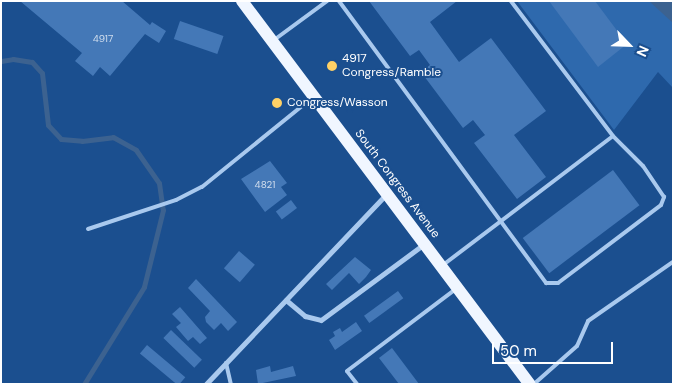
<!DOCTYPE html>
<html>
<head>
<meta charset="utf-8">
<style>
	body { margin:0 }
	#map { position:relative; width:674px; height:385px; overflow:hidden; background:#1b4f8f; font-family:"DM Sans",sans-serif }
	div>[style] { position:absolute }
	.green>* { inset:0; background:#2e69ad }
	.water>* { inset:0; background:#3c6290 }
	.stream>* { height:5px; margin:-2.5px; padding:0 2.5px; transform-origin:2.5px; border-radius:2.5px; background:#3c6290 }
	.building>* { inset:0; background:#4478b7; transform-origin:0 0 }
	.service>* { height:4px; margin:-2px; padding:0 2px; transform-origin:2px; border-radius:2px; background:#a9c9ee }
	.minor>* { height:5px; margin:-2.5px; padding:0 2.5px; transform-origin:2.5px; border-radius:2.5px; background:#a9c9ee }
	.primary>* { height:12px; margin:-6px; padding:0 6px; transform-origin:6px; border-radius:6px; background:#f0f6ff }
	.dots>* { width:14px; height:14px; translate:-50% -50%; box-sizing:border-box; border:2px solid #1b4f8f; border-radius:50% }
	span { translate:-50% -50%; white-space:nowrap; text-align:center; line-height:1.15; -webkit-text-stroke:4px #1b4f8f; paint-order:stroke }
	.number-label { font-size:10px; color:#d0dded }
	.number-label span { -webkit-text-stroke-width:0 }
	.poi-label { font-size:12px; color:#fff }
	.left { translate:0 -50%; text-align:left }
	.street-label { font-size:12px; color:#fff }
	.frame { position:absolute; inset:0; border:2px solid #fff; pointer-events:none }
	.north { position:absolute; left:604px; top:20px; width:50px; height:50px; -webkit-text-stroke:4px #1b4f8f; paint-order:stroke; rotate:114deg; font-size:14px; font-weight:700; line-height:20px; text-align:center; color:#fff }
	.north::after { content:''; display:block; margin:auto; width:18px; height:22px; background:#fff; clip-path:polygon(50% 0,100% 100%,50% 72%,0 100%) }
	.scale { position:absolute; left:492px; top:342px; width:121px; height:22px; box-sizing:border-box; border:2px solid #fff; border-top:0; padding-left:6px; font-size:15px; line-height:18px; white-space:nowrap; color:#fff; -webkit-text-stroke:4px #1b4f8f; paint-order:stroke }
</style>
</head>
<body>
<div id="map">
	<div class="green">
		<div style="clip-path:polygon(517px 1px,673px 1px,673px 88px,658px 72px,614px 130px)"></div>
	</div>
	<div class="water">
		<div style="clip-path:polygon(649px 1px,673px 1px,673px 23px)"></div>
	</div>
	<div class="stream">
		<div style="left:1px;top:61px;width:12px;rotate:-9deg"></div>
		<div style="left:13px;top:59px;width:19px;rotate:9deg"></div>
		<div style="left:32px;top:62px;width:15px;rotate:48deg"></div>
		<div style="left:42px;top:73px;width:52px;rotate:83.4deg"></div>
		<div style="left:48px;top:125px;width:19px;rotate:47deg"></div>
		<div style="left:61px;top:139px;width:21px;rotate:5deg"></div>
		<div style="left:82px;top:141px;width:31px;rotate:-7deg"></div>
		<div style="left:113px;top:137px;width:26px;rotate:29deg"></div>
		<div style="left:136px;top:150px;width:40px;rotate:55.1deg"></div>
		<div style="left:159px;top:183px;width:27px;rotate:82deg"></div>
		<div style="left:163px;top:210px;width:79px;rotate:103.9deg"></div>
		<div style="left:144px;top:287px;width:114px;rotate:121.7deg"></div>
	</div>
	<div class="building">
		<div style="clip-path:polygon(20px 1px,122px 1px,150px 25px,152px 22px,166px 31px,159px 43px,145px 34px,110px 76px,100px 67px,93px 76px,75px 61px,82px 53px)"></div>
		<div style="clip-path:polygon(369px 1px,457px 1px,430px 22px,459px 62px,491px 38px,546px 111px,514px 135px,546px 177px,517px 199px,474px 143px,485px 135px,473px 120px,463px 128px,421px 72px,430px 65px,419px 50px,410px 56px)"></div>
		<div style="clip-path:polygon(549px 1px,595px 1px,627px 44px,598px 67px)"></div>
		<div style="left:180px;top:21px;width:46px;height:19px;rotate:19deg"></div>
		<div style="clip-path:polygon(270px 161px,287px 183px,281px 187px,287px 195px,265px 212px,241px 179px)"></div>
		<div style="left:613px;top:170px;width:44px;height:113px;rotate:53deg"></div>
		<div style="left:291px;top:200px;width:10px;height:19px;rotate:53deg"></div>
		<div style="left:239px;top:251px;width:21px;height:23px;rotate:41deg"></div>
		<div style="clip-path:polygon(355px 257px,371px 270px,366px 277px,359px 284px,349px 273px,332px 290px,326px 284px)"></div>
		<div style="clip-path:polygon(196px 279px,237px 322px,228px 331px,221px 323px,214px 330px,206px 322px,205px 317px,210px 311px,188px 288px)"></div>
		<div style="left:398px;top:291px;width:9px;height:42px;rotate:54deg"></div>
		<div style="clip-path:polygon(180px 307px,207px 338px,200px 344px,193px 337px,188px 341px,176px 327px,181px 323px,172px 314px)"></div>
		<div style="clip-path:polygon(356px 322px,362px 331px,335px 350px,329px 340px,335px 336px,333px 332px,340px 328px,342px 332px)"></div>
		<div style="left:171px;top:330px;width:43px;height:11px;rotate:44deg"></div>
		<div style="left:147px;top:345px;width:50px;height:11px;rotate:40deg"></div>
		<div style="clip-path:polygon(392px 348px,419px 384px,399px 384px,379px 358px)"></div>
		<div style="clip-path:polygon(270px 366px,271px 372px,293px 366px,296px 376px,258px 384px,256px 370px)"></div>
	</div>
	<div class="service">
		<div style="left:339px;top:1px;width:350px;rotate:53.7deg"></div>
		<div style="left:546px;top:283px;width:12px"></div>
		<div style="left:558px;top:283px;width:129px;rotate:-37.1deg"></div>
		<div style="left:661px;top:205px;width:9px;rotate:-69deg"></div>
		<div style="left:664px;top:197px;width:37px;rotate:-124deg"></div>
		<div style="left:643px;top:166px;width:42px;rotate:-135deg"></div>
		<div style="left:274px;top:40px;width:66px;rotate:-36.3deg"></div>
		<div style="left:88px;top:229px;width:93px;rotate:-18.2deg"></div>
		<div style="left:176px;top:200px;width:29px;rotate:-27deg"></div>
		<div style="left:202px;top:187px;width:141px;rotate:-39deg"></div>
		<div style="left:443px;top:265px;width:213px;rotate:-37.2deg"></div>
		<div style="left:613px;top:136px;width:169px;rotate:-127.1deg"></div>
		<div style="left:226px;top:363px;width:22px;rotate:77deg"></div>
		<div style="left:357px;top:384px;width:16px;rotate:-128deg"></div>
		<div style="left:347px;top:371px;width:136px;rotate:-37deg"></div>
		<div style="left:534px;top:384px;width:57px;rotate:-41.5deg"></div>
		<div style="left:577px;top:346px;width:27px;rotate:-66deg"></div>
		<div style="left:588px;top:321px;width:103px;rotate:-34.8deg"></div>
	</div>
	<div class="minor">
		<div style="left:286px;top:300px;width:25px;rotate:40deg"></div>
		<div style="left:305px;top:316px;width:16px;rotate:14deg"></div>
		<div style="left:321px;top:320px;width:128px;rotate:-36.4deg"></div>
		<div style="left:206px;top:384px;width:262px;rotate:-46.5deg"></div>
	</div>
	<div class="primary">
		<div style="left:242px;top:1px;width:479px;rotate:53.1deg"></div>
	</div>
	<div class="dots">
		<div style="left:332px;top:66px;background:#ffd166"></div>
		<div style="left:277px;top:103px;background:#ffd166"></div>
	</div>
	<div class="number-label">
		<span style="left:103px;top:39px">4917</span>
		<span style="left:265px;top:185px">4821</span>
	</div>
	<div class="poi-label">
		<span class="left" style="left:342px;top:66px">4917<br>Congress/Ramble</span>
		<span class="left" style="left:287px;top:103px">Congress/Wasson</span>
	</div>
	<div class="street-label">
		<span style="left:397px;top:184px;rotate:53deg">South Congress Avenue</span>
	</div>
	<div class="frame"></div>
	<div class="north">N</div>
	<div class="scale">50 m</div>
</div>
</body>
</html>
